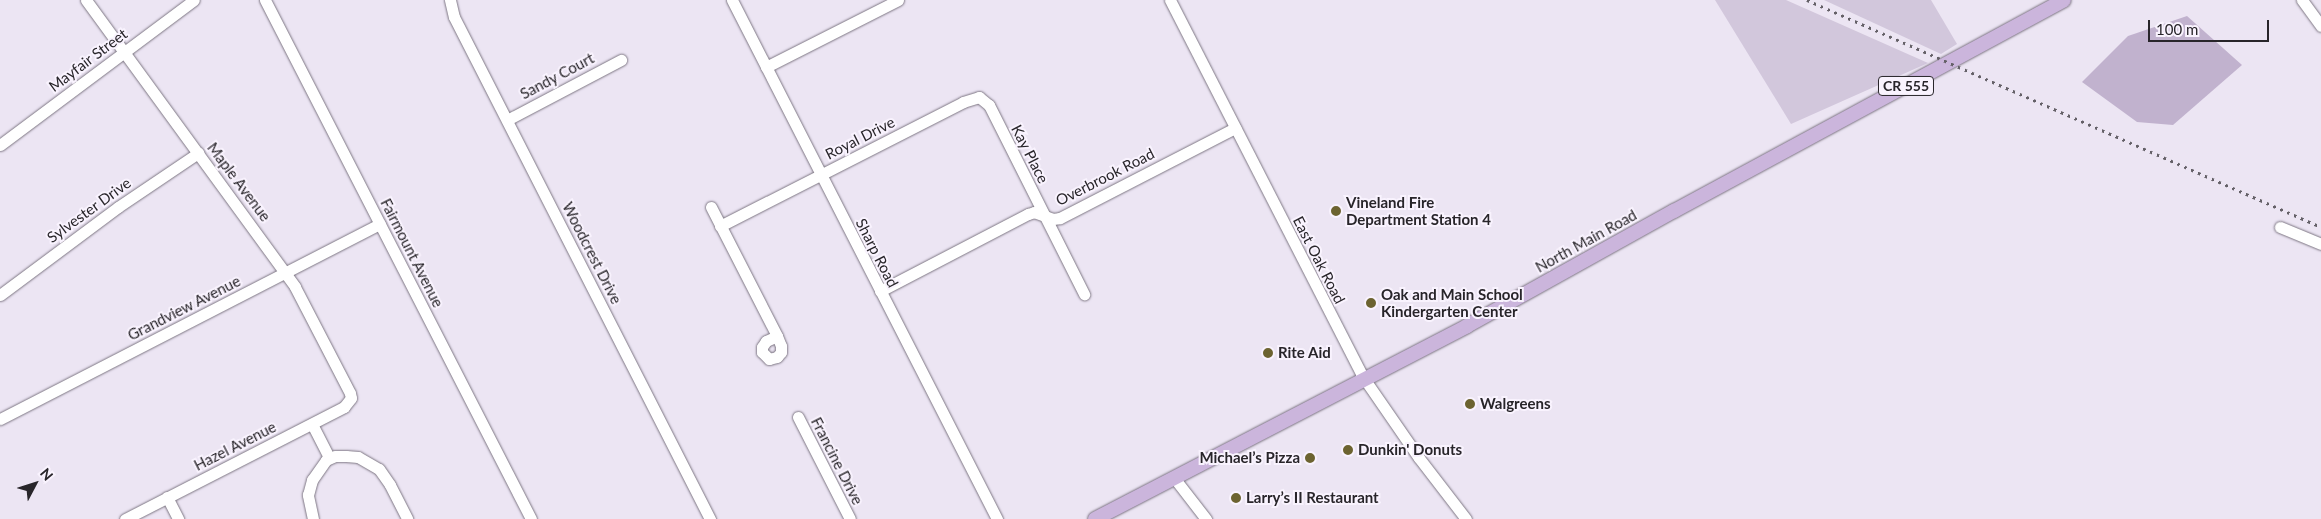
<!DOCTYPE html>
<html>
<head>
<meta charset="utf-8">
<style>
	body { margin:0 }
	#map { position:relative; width:2321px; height:519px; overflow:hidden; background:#ece5f3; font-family:Lato,sans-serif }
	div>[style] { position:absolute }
	.green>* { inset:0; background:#d2c7dc }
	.forest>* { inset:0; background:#c1b2ce }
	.roads { filter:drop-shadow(0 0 1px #7d7683) drop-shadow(0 0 1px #7d7683) }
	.minor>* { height:11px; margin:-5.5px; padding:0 5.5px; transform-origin:5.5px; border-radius:5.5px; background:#fff }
	.major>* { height:14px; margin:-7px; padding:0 7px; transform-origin:7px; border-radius:7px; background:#cbb5dc }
	.rail>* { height:2.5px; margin-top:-1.25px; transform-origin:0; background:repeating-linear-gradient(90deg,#646067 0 2.5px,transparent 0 7.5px) }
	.dots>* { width:14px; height:14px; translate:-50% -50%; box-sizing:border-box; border:2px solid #f9f3fe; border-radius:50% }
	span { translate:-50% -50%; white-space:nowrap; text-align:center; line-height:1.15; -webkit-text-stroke:4px #f9f3fe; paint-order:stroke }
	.shield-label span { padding:1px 4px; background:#f9f3fe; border:1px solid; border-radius:4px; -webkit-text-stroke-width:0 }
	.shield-label { font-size:14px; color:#28252a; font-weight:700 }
	.street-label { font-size:15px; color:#28252a }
	.poi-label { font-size:15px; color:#28252a; font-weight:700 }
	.left { translate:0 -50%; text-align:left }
	.right { translate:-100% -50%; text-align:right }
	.north { position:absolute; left:10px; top:459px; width:50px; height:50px; -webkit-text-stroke:4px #f9f3fe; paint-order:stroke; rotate:50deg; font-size:14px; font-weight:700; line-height:20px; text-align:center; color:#28252a }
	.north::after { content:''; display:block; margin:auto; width:18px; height:22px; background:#28252a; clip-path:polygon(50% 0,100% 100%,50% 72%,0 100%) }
	.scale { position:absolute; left:2148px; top:20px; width:121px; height:22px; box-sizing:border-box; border:2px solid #28252a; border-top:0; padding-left:6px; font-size:15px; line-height:18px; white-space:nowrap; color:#28252a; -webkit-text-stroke:4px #f9f3fe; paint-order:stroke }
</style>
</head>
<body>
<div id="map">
	<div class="green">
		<div style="clip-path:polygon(1715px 0,1786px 0,1928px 63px,1791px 124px)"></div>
		<div style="clip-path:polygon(1824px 0,1931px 0,1957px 44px,1941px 54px)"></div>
	</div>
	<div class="forest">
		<div style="clip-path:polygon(2187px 16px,2242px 65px,2173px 125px,2137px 122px,2082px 82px,2128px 36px)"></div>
	</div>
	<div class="roads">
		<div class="minor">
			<div style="left:86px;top:0;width:355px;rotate:53.9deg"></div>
			<div style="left:295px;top:287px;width:119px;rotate:62.6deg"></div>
			<div style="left:350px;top:393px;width:5px;rotate:79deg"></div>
			<div style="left:351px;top:398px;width:11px;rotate:128deg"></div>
			<div style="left:344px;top:407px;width:246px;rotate:152.9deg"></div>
			<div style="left:265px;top:0;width:583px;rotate:62.86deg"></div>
			<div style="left:450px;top:0;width:17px;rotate:77deg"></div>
			<div style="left:454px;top:17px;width:564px;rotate:62.98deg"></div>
			<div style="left:732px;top:0;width:583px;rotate:62.95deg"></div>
			<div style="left:1170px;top:0;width:420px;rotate:62.9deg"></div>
			<div style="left:1361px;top:374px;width:102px;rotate:55.4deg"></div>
			<div style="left:1419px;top:458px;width:77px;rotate:52.4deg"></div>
			<div style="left:2302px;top:0;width:32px;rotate:54deg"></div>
			<div style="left:766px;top:67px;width:148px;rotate:-26.9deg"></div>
			<div style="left:507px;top:120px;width:129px;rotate:-27.8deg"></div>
			<div style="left:0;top:145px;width:242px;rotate:-36.8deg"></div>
			<div style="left:711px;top:207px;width:145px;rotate:62.9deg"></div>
			<div style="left:720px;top:226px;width:273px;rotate:-27deg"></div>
			<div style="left:963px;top:102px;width:17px;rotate:-17deg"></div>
			<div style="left:979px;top:97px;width:13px;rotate:39deg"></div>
			<div style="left:989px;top:105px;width:212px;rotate:63.3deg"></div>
			<div style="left:2280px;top:227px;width:44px;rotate:22.5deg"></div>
			<div style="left:880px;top:291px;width:167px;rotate:-27.5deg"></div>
			<div style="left:1028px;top:214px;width:6px;rotate:-18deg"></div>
			<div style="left:1034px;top:212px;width:20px;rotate:20deg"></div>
			<div style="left:1053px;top:219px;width:7px;rotate:-8deg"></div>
			<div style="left:1060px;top:218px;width:197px;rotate:-27.2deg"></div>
			<div style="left:0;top:295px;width:147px;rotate:-36.7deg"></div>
			<div style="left:118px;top:207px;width:97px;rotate:-34deg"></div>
			<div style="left:777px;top:336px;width:11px;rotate:68deg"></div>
			<div style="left:781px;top:346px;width:6px;rotate:90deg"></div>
			<div style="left:781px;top:352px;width:6px;rotate:129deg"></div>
			<div style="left:777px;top:357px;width:8px;rotate:166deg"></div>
			<div style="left:769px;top:359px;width:10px;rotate:-135deg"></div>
			<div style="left:762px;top:352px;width:5px;rotate:-90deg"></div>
			<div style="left:762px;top:347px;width:7px;rotate:-56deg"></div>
			<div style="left:766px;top:341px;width:12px;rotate:-24deg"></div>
			<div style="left:798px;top:417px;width:114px;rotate:63deg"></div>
			<div style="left:0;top:419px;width:427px;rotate:-27.2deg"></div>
			<div style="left:312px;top:424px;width:38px;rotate:63deg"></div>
			<div style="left:1175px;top:479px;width:51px;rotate:52.2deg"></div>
			<div style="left:167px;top:497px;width:25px;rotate:63deg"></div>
			<div style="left:313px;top:519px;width:25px;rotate:-102deg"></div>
			<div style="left:308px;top:495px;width:16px;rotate:-75deg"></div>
			<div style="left:312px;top:480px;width:24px;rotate:-55deg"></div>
			<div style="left:326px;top:460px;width:10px;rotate:-24deg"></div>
			<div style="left:335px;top:456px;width:11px"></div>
			<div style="left:346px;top:456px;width:12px;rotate:5deg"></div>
			<div style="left:358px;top:457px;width:24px;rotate:30deg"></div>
			<div style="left:379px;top:469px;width:19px;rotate:55deg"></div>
			<div style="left:390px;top:485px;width:38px;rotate:63deg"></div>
		</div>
		<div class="major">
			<div style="left:1095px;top:519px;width:419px;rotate:-27.4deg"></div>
			<div style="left:1467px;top:326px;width:237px;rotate:-29.1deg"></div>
			<div style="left:1674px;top:211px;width:443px;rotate:-28.4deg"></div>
		</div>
	</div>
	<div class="rail">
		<div style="left:1807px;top:0;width:562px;rotate:23.83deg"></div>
	</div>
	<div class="dots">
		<div style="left:1336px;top:211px;background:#6c6330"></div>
		<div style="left:1371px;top:303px;background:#6c6330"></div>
		<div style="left:1268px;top:353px;background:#6c6330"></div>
		<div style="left:1470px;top:404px;background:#6c6330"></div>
		<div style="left:1348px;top:450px;background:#6c6330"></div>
		<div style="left:1310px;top:458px;background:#6c6330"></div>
		<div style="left:1236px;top:498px;background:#6c6330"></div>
	</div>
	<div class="shield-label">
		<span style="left:1906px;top:86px">CR 555</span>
	</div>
	<div class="street-label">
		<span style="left:88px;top:60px;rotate:-37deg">Mayfair Street</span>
		<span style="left:557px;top:76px;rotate:-28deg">Sandy Court</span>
		<span style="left:860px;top:138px;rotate:-27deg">Royal Drive</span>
		<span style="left:1030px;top:154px;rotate:63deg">Kay Place</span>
		<span style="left:1105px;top:177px;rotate:-27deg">Overbrook Road</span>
		<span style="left:239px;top:182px;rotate:53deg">Maple Avenue</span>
		<span style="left:89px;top:210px;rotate:-36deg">Sylvester Drive</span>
		<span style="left:1586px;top:241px;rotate:-29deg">North Main Road</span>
		<span style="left:412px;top:253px;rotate:63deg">Fairmount Avenue</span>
		<span style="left:592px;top:253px;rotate:63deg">Woodcrest Drive</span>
		<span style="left:877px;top:253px;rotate:63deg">Sharp Road</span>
		<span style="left:1319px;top:260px;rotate:63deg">East Oak Road</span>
		<span style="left:184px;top:308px;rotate:-27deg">Grandview Avenue</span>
		<span style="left:235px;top:446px;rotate:-27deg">Hazel Avenue</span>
		<span style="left:837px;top:461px;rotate:63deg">Francine Drive</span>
	</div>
	<div class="poi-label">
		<span class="left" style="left:1346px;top:211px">Vineland Fire<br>Department Station 4</span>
		<span class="left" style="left:1381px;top:303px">Oak and Main School<br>Kindergarten Center</span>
		<span class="left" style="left:1278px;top:353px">Rite Aid</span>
		<span class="left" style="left:1480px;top:404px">Walgreens</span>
		<span class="left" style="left:1358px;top:450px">Dunkin' Donuts</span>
		<span class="right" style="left:1300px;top:458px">Michael’s Pizza</span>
		<span class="left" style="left:1246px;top:498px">Larry’s II Restaurant</span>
	</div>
	<div class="north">N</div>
	<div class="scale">100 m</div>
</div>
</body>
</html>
